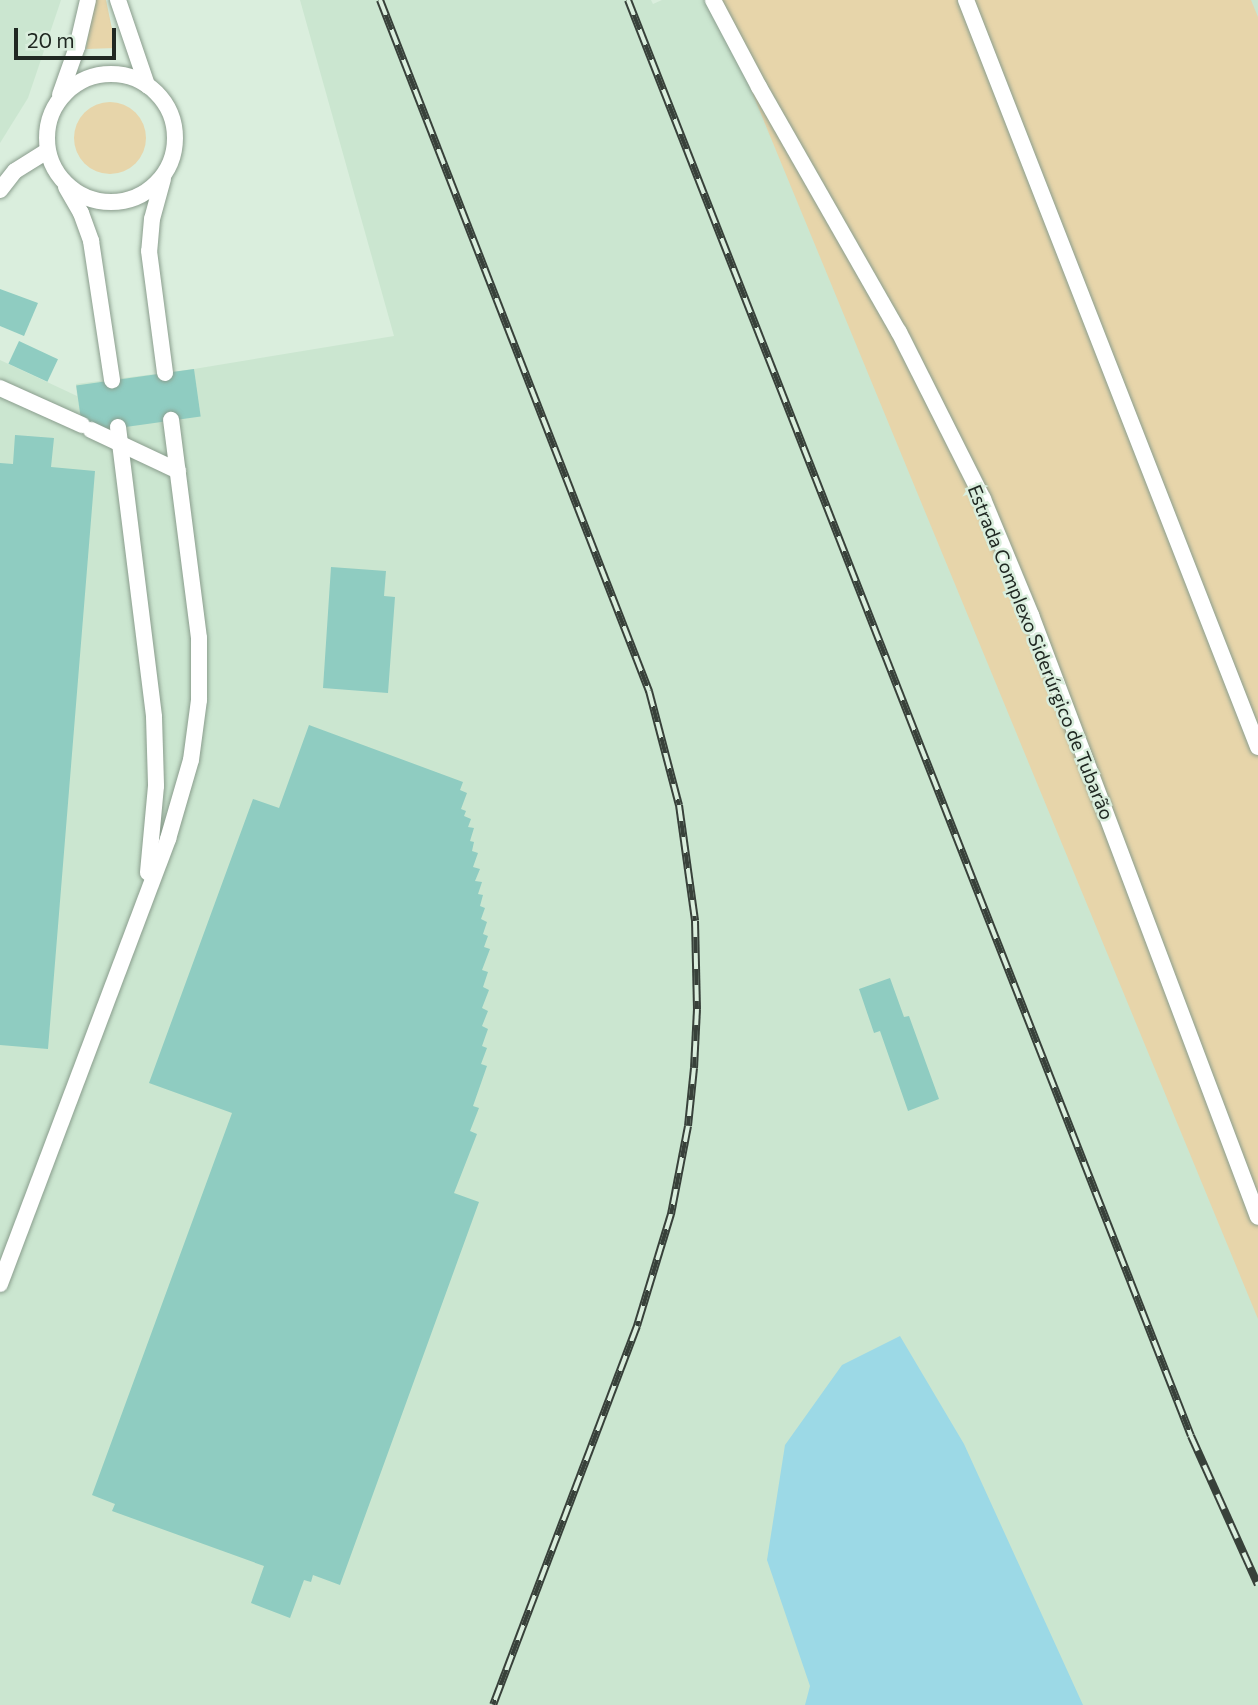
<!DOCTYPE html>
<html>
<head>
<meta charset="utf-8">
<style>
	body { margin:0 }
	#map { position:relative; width:1258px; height:1705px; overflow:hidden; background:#daeedd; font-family:Commissioner,sans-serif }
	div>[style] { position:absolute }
	.built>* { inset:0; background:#cbe6d0 }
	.green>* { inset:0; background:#e7d5aa }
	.round { border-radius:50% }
	.water>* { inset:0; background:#9cd9e6 }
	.building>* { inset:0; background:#8fccc1; transform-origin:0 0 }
	.roads { filter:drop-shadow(0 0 2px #8a9d8d) drop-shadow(0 0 2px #8a9d8d) }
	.service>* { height:16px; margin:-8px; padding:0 8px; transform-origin:8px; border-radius:8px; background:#fff }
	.service>.ring { margin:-8px; padding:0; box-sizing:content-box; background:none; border:16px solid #fff; border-radius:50% }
	.rail>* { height:8px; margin-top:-4px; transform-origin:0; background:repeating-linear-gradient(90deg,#daeedd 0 16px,#38413a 0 32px); box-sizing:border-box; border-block:2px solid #38413a }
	span { translate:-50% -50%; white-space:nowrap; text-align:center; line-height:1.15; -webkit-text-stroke:5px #daeedd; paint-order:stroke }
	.street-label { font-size:19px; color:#202822 }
	.scale { position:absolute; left:14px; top:28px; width:102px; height:32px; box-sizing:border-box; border:4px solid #202822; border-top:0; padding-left:9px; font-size:21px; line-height:24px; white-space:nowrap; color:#202822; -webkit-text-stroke:5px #daeedd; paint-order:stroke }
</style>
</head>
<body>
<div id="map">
	<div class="built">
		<div style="clip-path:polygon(0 0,61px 0,28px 98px,0 143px)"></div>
		<div style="clip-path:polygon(300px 0,651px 0,653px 4px,662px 0,1258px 0,1258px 1705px,0 1705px,0 360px,77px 396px,76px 384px,194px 369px,394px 336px)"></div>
	</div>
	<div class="green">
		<div style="clip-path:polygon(94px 0,106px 0,116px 48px,86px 49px)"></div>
		<div style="clip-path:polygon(714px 0,1251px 0,1258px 17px,1258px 1319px)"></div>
		<div class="round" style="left:74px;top:102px;width:72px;height:72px"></div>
	</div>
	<div class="water">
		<div style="clip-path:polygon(900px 1336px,964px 1444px,1083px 1705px,805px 1705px,810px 1686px,767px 1560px,785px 1445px,842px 1365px)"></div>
	</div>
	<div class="building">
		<div style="clip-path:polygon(0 289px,38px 303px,24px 336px,0 326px)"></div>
		<div style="left:19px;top:341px;width:43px;height:25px;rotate:25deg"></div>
		<div style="left:194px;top:369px;width:48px;height:119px;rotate:82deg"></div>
		<div style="clip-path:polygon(15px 435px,54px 438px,51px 467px,95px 471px,48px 1049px,0 1045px,0 463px,13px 464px)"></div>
		<div style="clip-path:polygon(331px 567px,386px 571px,384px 596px,395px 597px,388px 693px,323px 688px)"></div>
		<div style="clip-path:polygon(309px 725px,463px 782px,460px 790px,467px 793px,461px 809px,466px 811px,464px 816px,471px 819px,468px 827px,474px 828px,470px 841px,474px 842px,472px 851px,478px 853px,473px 867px,480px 869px,475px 881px,482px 882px,478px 894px,483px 895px,480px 906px,485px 908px,481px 919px,487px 922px,483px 934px,488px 936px,484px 947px,490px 949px,482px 970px,488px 972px,483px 987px,489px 990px,482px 1008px,488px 1011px,482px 1026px,488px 1029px,482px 1046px,487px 1048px,481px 1064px,487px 1066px,473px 1106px,479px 1108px,470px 1131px,477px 1134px,454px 1193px,479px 1202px,340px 1585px,313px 1575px,311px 1582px,304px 1580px,290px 1618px,251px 1603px,264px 1566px,112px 1511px,115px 1504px,92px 1495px,232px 1113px,149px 1083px,253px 799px,279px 808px)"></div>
		<div style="clip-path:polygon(890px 978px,904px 1017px,909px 1016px,939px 1099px,908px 1111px,880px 1031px,874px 1033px,859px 989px)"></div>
	</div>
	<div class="roads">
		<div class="service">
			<div style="left:118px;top:0;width:90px;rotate:71.2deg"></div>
			<div style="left:713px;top:0;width:98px;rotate:62.1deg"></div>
			<div style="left:759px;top:87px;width:282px;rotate:60.3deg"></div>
			<div style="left:899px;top:332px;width:187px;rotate:63.3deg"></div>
			<div style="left:983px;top:499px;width:126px;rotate:67.5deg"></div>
			<div style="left:1031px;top:615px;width:643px;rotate:69.34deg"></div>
			<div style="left:966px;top:0;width:802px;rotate:68.65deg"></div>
			<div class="ring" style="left:47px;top:74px;width:112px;height:112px"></div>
			<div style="left:60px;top:95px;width:51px;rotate:-70.5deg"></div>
			<div style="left:77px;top:47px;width:48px;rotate:-76.8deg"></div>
			<div style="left:163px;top:179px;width:41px;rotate:105.4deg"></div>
			<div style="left:152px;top:219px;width:32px;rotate:95deg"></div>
			<div style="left:149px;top:251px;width:123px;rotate:82.5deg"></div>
			<div style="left:66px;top:187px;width:30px;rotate:60deg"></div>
			<div style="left:81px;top:213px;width:30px;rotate:70deg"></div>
			<div style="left:91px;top:241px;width:141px;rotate:81.4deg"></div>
			<div style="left:0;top:190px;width:24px;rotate:-52deg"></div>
			<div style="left:15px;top:171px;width:38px;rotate:-32deg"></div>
			<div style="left:0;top:388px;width:90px;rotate:24.3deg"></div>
			<div style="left:118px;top:427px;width:292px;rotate:82.9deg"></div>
			<div style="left:154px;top:717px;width:69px;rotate:88.3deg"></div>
			<div style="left:156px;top:786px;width:87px;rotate:95.3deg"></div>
			<div style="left:91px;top:430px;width:96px;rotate:25.2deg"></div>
			<div style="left:0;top:1284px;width:476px;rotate:-69.3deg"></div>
			<div style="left:168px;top:839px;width:82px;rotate:-73.8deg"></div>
			<div style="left:191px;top:760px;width:61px;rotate:-82.4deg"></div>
			<div style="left:199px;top:700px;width:62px;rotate:-90deg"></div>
			<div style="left:199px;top:638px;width:220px;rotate:-97.3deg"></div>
		</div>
	</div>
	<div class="rail">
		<div style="left:380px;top:0;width:742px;rotate:68.73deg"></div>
		<div style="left:649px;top:691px;width:118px;rotate:75.3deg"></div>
		<div style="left:679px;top:805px;width:117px;rotate:82.1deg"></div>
		<div style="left:695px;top:921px;width:88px;rotate:88.7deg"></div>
		<div style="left:697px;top:1009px;width:59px;rotate:92.9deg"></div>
		<div style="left:694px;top:1068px;width:58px;rotate:95.9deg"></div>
		<div style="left:688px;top:1126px;width:90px;rotate:100.9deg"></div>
		<div style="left:671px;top:1214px;width:117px;rotate:106.9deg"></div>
		<div style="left:637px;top:1326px;width:405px;rotate:110.8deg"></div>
		<div style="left:628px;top:0;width:1542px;rotate:68.59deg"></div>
		<div style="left:1191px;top:1436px;width:163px;rotate:65.8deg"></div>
	</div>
	<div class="street-label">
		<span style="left:1041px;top:652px;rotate:68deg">Estrada Complexo Siderúrgico de Tubarão</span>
	</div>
	<div class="scale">20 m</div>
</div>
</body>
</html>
